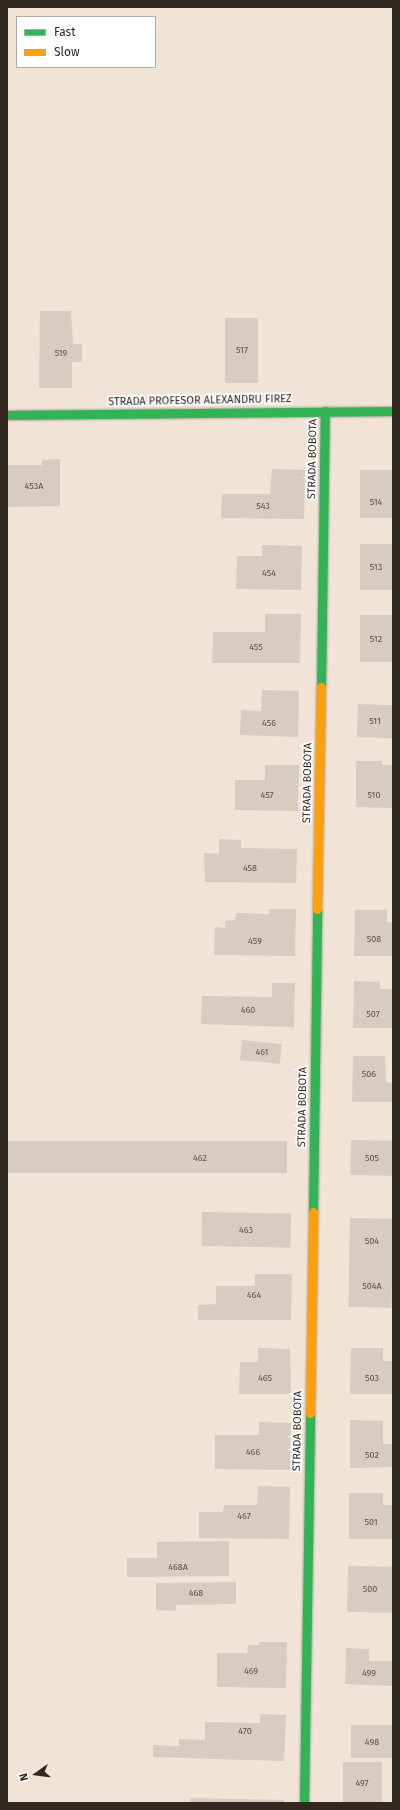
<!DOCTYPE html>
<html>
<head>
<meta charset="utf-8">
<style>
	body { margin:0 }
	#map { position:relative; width:400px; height:1810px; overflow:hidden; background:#f1e3d6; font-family:"Fira Sans",sans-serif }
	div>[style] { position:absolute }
	.building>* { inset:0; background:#d8cbbf; transform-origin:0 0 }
	.roads { filter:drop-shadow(0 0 1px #b0a59b) drop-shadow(0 0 1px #b0a59b) }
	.fast>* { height:9px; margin:-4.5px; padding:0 4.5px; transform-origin:4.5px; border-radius:4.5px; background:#30b455 }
	.slow>* { height:9px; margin:-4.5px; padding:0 4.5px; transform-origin:4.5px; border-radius:4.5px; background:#ff9f0a }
	span { translate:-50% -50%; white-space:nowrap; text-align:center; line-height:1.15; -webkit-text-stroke:3.5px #fff; paint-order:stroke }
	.number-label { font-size:9px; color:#5b5147 }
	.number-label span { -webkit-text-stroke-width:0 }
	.street-label { font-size:11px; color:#31281f }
	.frame { position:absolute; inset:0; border:8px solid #31281f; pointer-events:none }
	.legend { position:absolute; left:16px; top:16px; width:140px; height:52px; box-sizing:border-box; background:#fff; border:1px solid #ada9a5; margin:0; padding:5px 7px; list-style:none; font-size:12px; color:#31281f }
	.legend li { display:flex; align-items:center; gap:8px; height:20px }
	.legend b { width:20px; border:1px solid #ada9a5 }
	.north { position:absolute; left:16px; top:1754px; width:40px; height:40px; -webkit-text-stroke:3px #fff; paint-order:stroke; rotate:256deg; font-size:11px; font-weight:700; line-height:16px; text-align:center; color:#31281f }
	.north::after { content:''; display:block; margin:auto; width:14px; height:18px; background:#31281f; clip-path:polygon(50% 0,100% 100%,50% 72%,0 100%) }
</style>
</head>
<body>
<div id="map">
	<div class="building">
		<div style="clip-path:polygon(40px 311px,71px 311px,73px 344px,82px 344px,82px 362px,72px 362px,72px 388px,39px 388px)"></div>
		<div style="left:225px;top:318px;width:33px;height:65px"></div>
		<div style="clip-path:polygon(60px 459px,60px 506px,7px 507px,7px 465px,42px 465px,42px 460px)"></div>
		<div style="clip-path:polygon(272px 469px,305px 470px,304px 519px,221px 518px,222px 494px,270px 494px)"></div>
		<div style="left:360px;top:470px;width:33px;height:48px"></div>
		<div style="left:360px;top:544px;width:33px;height:46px"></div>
		<div style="clip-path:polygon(262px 545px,302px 546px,301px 590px,236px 589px,237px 556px,262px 556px)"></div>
		<div style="clip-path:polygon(265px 614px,301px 614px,300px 663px,212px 663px,213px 632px,265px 632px)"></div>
		<div style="left:360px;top:615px;width:33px;height:47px"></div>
		<div style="clip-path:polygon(262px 690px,299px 691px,298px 737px,240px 735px,241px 710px,261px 711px)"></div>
		<div style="left:358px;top:704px;width:35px;height:33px;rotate:2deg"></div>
		<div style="clip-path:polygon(356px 761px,382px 761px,382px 765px,392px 765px,393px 808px,356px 807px)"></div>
		<div style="clip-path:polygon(265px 765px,299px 765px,298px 811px,235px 810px,235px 780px,265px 780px)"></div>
		<div style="clip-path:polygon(219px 839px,241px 840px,241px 848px,297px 849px,296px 883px,205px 882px,204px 853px,219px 854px)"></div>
		<div style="clip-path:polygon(269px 909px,296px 909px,295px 956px,214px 955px,215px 927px,225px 928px,225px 921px,235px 920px,236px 913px,269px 914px)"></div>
		<div style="clip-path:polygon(355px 910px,387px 910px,387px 922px,393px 922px,393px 956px,354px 956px)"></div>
		<div style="clip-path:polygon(354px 981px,380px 982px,380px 989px,393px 989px,393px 1028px,353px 1028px)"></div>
		<div style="clip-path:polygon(272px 983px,295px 983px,294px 1027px,201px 1024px,202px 996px,272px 997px)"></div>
		<div style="left:242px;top:1040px;width:40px;height:20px;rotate:6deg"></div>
		<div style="clip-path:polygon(353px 1056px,385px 1056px,386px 1082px,393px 1083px,393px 1102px,352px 1102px)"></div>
		<div style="left:351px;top:1140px;width:42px;height:35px;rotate:1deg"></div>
		<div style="left:7px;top:1141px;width:280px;height:32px"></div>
		<div style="left:202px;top:1212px;width:89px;height:34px;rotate:1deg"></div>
		<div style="left:350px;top:1218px;width:43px;height:89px;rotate:1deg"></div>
		<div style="clip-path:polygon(255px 1274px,292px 1274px,291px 1320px,198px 1320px,198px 1305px,216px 1304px,216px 1286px,255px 1286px)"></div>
		<div style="clip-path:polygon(258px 1348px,290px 1349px,291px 1394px,239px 1394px,240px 1362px,258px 1362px)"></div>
		<div style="clip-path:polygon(351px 1348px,383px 1348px,383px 1361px,393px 1361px,393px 1394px,350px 1394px)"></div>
		<div style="clip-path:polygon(350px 1420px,383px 1421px,383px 1444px,393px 1444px,393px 1467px,350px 1468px)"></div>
		<div style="clip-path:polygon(259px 1422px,291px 1423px,290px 1470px,215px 1469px,215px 1435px,259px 1435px)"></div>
		<div style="clip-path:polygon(258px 1486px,290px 1487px,289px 1539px,199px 1538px,199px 1512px,223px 1512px,224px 1505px,257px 1505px)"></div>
		<div style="clip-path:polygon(349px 1493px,383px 1493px,383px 1505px,393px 1505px,393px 1539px,349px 1539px)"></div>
		<div style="clip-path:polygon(229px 1541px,229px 1576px,127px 1577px,127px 1558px,157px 1558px,157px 1542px)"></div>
		<div style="left:348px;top:1566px;width:45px;height:46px;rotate:1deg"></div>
		<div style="clip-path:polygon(236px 1582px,236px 1604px,176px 1605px,176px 1611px,156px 1610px,156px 1583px)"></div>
		<div style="clip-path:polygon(259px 1642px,287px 1642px,286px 1688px,217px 1687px,217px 1653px,247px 1653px,248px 1645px,259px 1645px)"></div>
		<div style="clip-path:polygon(346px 1648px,369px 1649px,369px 1661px,393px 1661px,393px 1686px,345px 1684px)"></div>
		<div style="clip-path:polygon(260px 1714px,286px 1715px,284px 1761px,153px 1757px,153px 1745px,179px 1746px,179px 1739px,205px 1740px,205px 1722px,260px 1723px)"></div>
		<div style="left:351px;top:1725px;width:42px;height:33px"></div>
		<div style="left:382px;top:1762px;width:41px;height:39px;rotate:90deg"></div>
		<div style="clip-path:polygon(190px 1798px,284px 1800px,284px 1803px,190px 1803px)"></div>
	</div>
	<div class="roads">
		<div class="fast">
			<div style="left:7px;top:415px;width:386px;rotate:-0.6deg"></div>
			<div style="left:321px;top:687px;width:276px;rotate:-89.2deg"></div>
			<div style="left:313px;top:1212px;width:303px;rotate:-89.2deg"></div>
			<div style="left:304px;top:1803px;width:390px;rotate:-89.1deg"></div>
		</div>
		<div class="slow">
			<div style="left:317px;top:909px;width:222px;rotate:-89deg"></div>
			<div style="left:310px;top:1413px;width:201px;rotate:-89.1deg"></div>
		</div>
	</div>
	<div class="number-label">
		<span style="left:242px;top:350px">517</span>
		<span style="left:61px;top:353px">519</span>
		<span style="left:34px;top:486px">453A</span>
		<span style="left:376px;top:502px">514</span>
		<span style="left:263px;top:506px">543</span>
		<span style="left:376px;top:567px">513</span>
		<span style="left:269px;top:573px">454</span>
		<span style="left:376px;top:639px">512</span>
		<span style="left:256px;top:647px">455</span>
		<span style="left:375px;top:721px">511</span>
		<span style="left:269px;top:723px">456</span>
		<span style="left:267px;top:795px">457</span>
		<span style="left:374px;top:795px">510</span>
		<span style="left:250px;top:868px">458</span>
		<span style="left:374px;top:939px">508</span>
		<span style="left:255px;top:941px">459</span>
		<span style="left:248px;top:1010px">460</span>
		<span style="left:373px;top:1014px">507</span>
		<span style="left:262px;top:1052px">461</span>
		<span style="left:369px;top:1074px">506</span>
		<span style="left:200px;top:1158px">462</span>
		<span style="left:372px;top:1158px">505</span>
		<span style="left:246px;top:1230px">463</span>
		<span style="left:372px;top:1241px">504</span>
		<span style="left:372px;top:1286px">504A</span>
		<span style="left:254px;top:1295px">464</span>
		<span style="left:265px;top:1378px">465</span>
		<span style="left:372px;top:1378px">503</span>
		<span style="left:253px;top:1452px">466</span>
		<span style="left:372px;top:1455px">502</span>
		<span style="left:244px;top:1516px">467</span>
		<span style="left:371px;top:1522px">501</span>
		<span style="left:178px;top:1567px">468A</span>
		<span style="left:370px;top:1589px">500</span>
		<span style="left:196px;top:1593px">468</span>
		<span style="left:251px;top:1671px">469</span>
		<span style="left:369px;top:1673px">499</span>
		<span style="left:245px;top:1731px">470</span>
		<span style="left:372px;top:1742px">498</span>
		<span style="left:362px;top:1783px">497</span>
	</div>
	<div class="street-label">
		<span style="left:200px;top:401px;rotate:-1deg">STRADA PROFESOR ALEXANDRU FIREZ</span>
		<span style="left:313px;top:459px;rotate:-89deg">STRADA BOBOTA</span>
		<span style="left:308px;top:783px;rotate:-89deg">STRADA BOBOTA</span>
		<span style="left:303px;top:1107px;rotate:-89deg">STRADA BOBOTA</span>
		<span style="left:298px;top:1431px;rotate:-89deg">STRADA BOBOTA</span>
	</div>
	<div class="frame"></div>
	<ul class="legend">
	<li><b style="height:5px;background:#30b455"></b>Fast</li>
	<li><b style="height:5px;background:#ff9f0a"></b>Slow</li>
	</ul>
	<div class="north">N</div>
</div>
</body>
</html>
